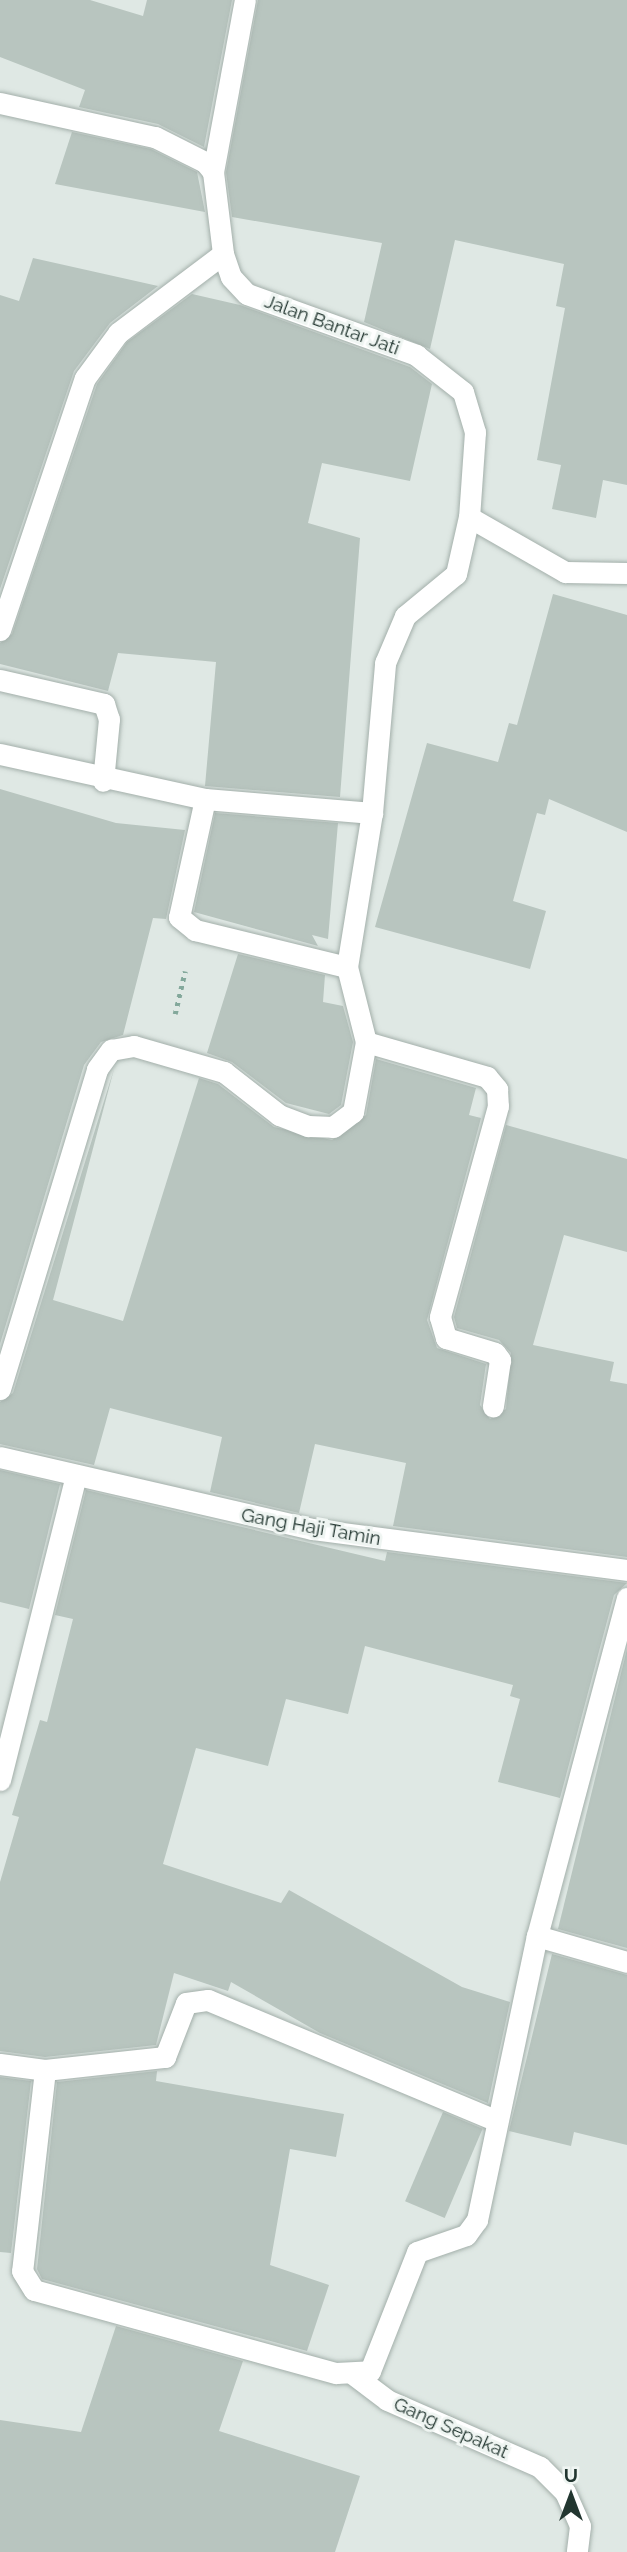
<!DOCTYPE html>
<html>
<head>
<meta charset="utf-8">
<style>
	body { margin:0 }
	#map { position:relative; width:627px; height:2552px; overflow:hidden; background:#dfe8e4; font-family:Raleway,sans-serif }
	div>[style] { position:absolute }
	.building>* { inset:0; background:#b8c5bf; transform-origin:0 0 }
	.path>* { height:4.5px; margin-top:-2.25px; transform-origin:0; background:repeating-linear-gradient(90deg,#83a89b 0 3.5px,transparent 0 8.5px) }
	.roads { filter:drop-shadow(0 0 2px #a3afaa) drop-shadow(0 0 2px #a3afaa) }
	.street>* { height:21px; margin:-10.5px; padding:0 10.5px; transform-origin:10.5px; border-radius:10.5px; background:#fff }
	.secondary>* { height:21px; margin:-10.5px; padding:0 10.5px; transform-origin:10.5px; border-radius:10.5px; background:#fff }
	span { translate:-50% -50%; white-space:nowrap; text-align:center; line-height:1.15; -webkit-text-stroke:6px #eff5f2; paint-order:stroke }
	.street-label { font-size:19px; color:#223630 }
	.north { position:absolute; left:536px; top:2461px; width:70px; height:70px; -webkit-text-stroke:5px #eff5f2; paint-order:stroke; rotate:0deg; font-size:19px; font-weight:700; line-height:28px; text-align:center; color:#223630 }
	.north::after { content:''; display:block; margin:auto; width:24px; height:32px; background:#223630; clip-path:polygon(50% 0,100% 100%,50% 72%,0 100%) }
</style>
</head>
<body>
<div id="map">
	<div class="building">
		<div style="clip-path:polygon(0 0,90px 0,143px 16px,147px 0,232px 0,204px 147px,158px 124px,79px 107px,85px 90px,0 57px)"></div>
		<div style="clip-path:polygon(258px 0,627px 0,627px 485px,603px 480px,596px 518px,552px 509px,561px 465px,537px 460px,565px 308px,556px 306px,564px 264px,455px 240px,430px 349px,364px 322px,382px 243px,232px 217px,226px 172px)"></div>
		<div style="clip-path:polygon(72px 132px,151px 149px,197px 172px,205px 212px,55px 184px)"></div>
		<div style="clip-path:polygon(33px 258px,158px 286px,110px 323px,74px 371px,0 589px,0 295px,19px 301px)"></div>
		<div style="clip-path:polygon(192px 294px,240px 305px,410px 367px,432px 384px,410px 481px,322px 463px,308px 523px,360px 538px,340px 797px,205px 786px,216px 662px,118px 653px,108px 691px,0 664px,0 643px,12px 634px,97px 384px,127px 342px)"></div>
		<div style="clip-path:polygon(553px 594px,627px 615px,627px 832px,549px 799px,545px 815px,537px 813px,513px 901px,546px 911px,530px 969px,375px 927px,427px 743px,498px 762px,509px 723px,517px 725px)"></div>
		<div style="clip-path:polygon(0 789px,116px 823px,185px 830px,166px 919px,153px 918px,123px 1035px,101px 1042px,84px 1065px,0 1344px)"></div>
		<div style="clip-path:polygon(215px 813px,338px 823px,328px 939px,312px 935px,318px 946px,194px 912px)"></div>
		<div style="clip-path:polygon(238px 954px,325px 975px,323px 1002px,343px 1006px,353px 1042px,341px 1105px,329px 1114px,286px 1103px,232px 1062px,207px 1053px)"></div>
		<div style="clip-path:polygon(376px 1059px,476px 1088px,469px 1115px,481px 1118px,427px 1320px,437px 1348px,486px 1364px,480px 1405px,490px 1419px,506px 1409px,511px 1353px,499px 1340px,457px 1328px,454px 1317px,506px 1125px,627px 1159px,627px 1252px,564px 1235px,533px 1345px,614px 1362px,610px 1381px,627px 1384px,627px 1557px,393px 1526px,406px 1463px,315px 1444px,299px 1513px,210px 1492px,222px 1437px,110px 1408px,94px 1465px,0 1444px,0 1402px,13px 1393px,114px 1069px,53px 1300px,123px 1321px,199px 1078px,218px 1084px,274px 1127px,332px 1140px,366px 1115px)"></div>
		<div style="clip-path:polygon(0 1470px,60px 1484px,29px 1609px,0 1602px)"></div>
		<div style="clip-path:polygon(86px 1490px,385px 1561px,387px 1552px,627px 1583px,614px 1595px,560px 1798px,498px 1782px,520px 1699px,510px 1696px,513px 1685px,365px 1646px,348px 1714px,286px 1699px,268px 1766px,196px 1748px,163px 1864px,281px 1903px,289px 1890px,462px 1987px,510px 2002px,488px 2103px,320px 2033px,231px 1982px,228px 1991px,174px 1973px,156px 2045px,45px 2057px,0 2051px,0 1882px,19px 1817px,12px 1815px,40px 1720px,47px 1722px,73px 1619px,55px 1615px)"></div>
		<div style="clip-path:polygon(627px 1649px,627px 1948px,558px 1929px)"></div>
		<div style="clip-path:polygon(552px 1954px,627px 1975px,627px 2145px,574px 2132px,571px 2146px,509px 2131px)"></div>
		<div style="clip-path:polygon(157px 2071px,156px 2081px,344px 2114px,336px 2157px,290px 2149px,270px 2265px,329px 2285px,307px 2351px,42px 2279px,37px 2269px,57px 2082px)"></div>
		<div style="clip-path:polygon(0 2077px,31px 2081px,11px 2253px,0 2252px)"></div>
		<div style="left:443px;top:2112px;width:43px;height:97px;rotate:23deg"></div>
		<div style="clip-path:polygon(116px 2326px,243px 2361px,219px 2431px,360px 2476px,335px 2552px,0 2552px,0 2420px,81px 2432px)"></div>
	</div>
	<div class="path">
		<div style="left:175px;top:1014px;width:44px;rotate:-76.9deg"></div>
	</div>
	<div class="roads">
		<div class="street">
			<div style="left:213px;top:172px;width:175px;rotate:-79.5deg"></div>
			<div style="left:0;top:630px;width:266px;rotate:-71.4deg"></div>
			<div style="left:85px;top:378px;width:56px;rotate:-53.7deg"></div>
			<div style="left:118px;top:333px;width:131px;rotate:-37deg"></div>
			<div style="left:0;top:680px;width:107px;rotate:13deg"></div>
			<div style="left:104px;top:704px;width:16px;rotate:72deg"></div>
			<div style="left:109px;top:719px;width:62px;rotate:95.5deg"></div>
			<div style="left:0;top:754px;width:210px;rotate:12.4deg"></div>
			<div style="left:205px;top:799px;width:168px;rotate:4.8deg"></div>
			<div style="left:205px;top:799px;width:121px;rotate:102.4deg"></div>
			<div style="left:179px;top:917px;width:21px;rotate:39deg"></div>
			<div style="left:195px;top:930px;width:156px;rotate:13.7deg"></div>
			<div style="left:366px;top:1042px;width:126px;rotate:16.1deg"></div>
			<div style="left:487px;top:1077px;width:16px;rotate:50deg"></div>
			<div style="left:497px;top:1089px;width:17px;rotate:87deg"></div>
			<div style="left:498px;top:1106px;width:219px;rotate:105.4deg"></div>
			<div style="left:440px;top:1317px;width:22px;rotate:74deg"></div>
			<div style="left:446px;top:1338px;width:51px;rotate:17deg"></div>
			<div style="left:495px;top:1353px;width:9px;rotate:54deg"></div>
			<div style="left:500px;top:1360px;width:47px;rotate:98.7deg"></div>
			<div style="left:0;top:1389px;width:334px;rotate:-73.1deg"></div>
			<div style="left:97px;top:1069px;width:24px;rotate:-54deg"></div>
			<div style="left:111px;top:1050px;width:23px;rotate:-10deg"></div>
			<div style="left:134px;top:1046px;width:94px;rotate:16.1deg"></div>
			<div style="left:224px;top:1072px;width:70px;rotate:38deg"></div>
			<div style="left:279px;top:1115px;width:31px;rotate:21deg"></div>
			<div style="left:308px;top:1126px;width:25px;rotate:2deg"></div>
			<div style="left:333px;top:1127px;width:25px;rotate:-37deg"></div>
			<div style="left:353px;top:1112px;width:71px;rotate:-79.5deg"></div>
			<div style="left:366px;top:1042px;width:77px;rotate:-104.2deg"></div>
			<div style="left:347px;top:967px;width:156px;rotate:-80.8deg"></div>
			<div style="left:372px;top:813px;width:151px;rotate:-85deg"></div>
			<div style="left:385px;top:663px;width:51px;rotate:-66.9deg"></div>
			<div style="left:405px;top:616px;width:66px;rotate:-39.5deg"></div>
			<div style="left:456px;top:574px;width:58px;rotate:-77.2deg"></div>
			<div style="left:0;top:1457px;width:320px;rotate:13deg"></div>
			<div style="left:312px;top:1529px;width:318px;rotate:7.4deg"></div>
			<div style="left:0;top:1780px;width:314px;rotate:-76deg"></div>
			<div style="left:537px;top:1936px;width:94px;rotate:16.1deg"></div>
			<div style="left:0;top:2064px;width:45px;rotate:7.6deg"></div>
			<div style="left:45px;top:2070px;width:121px;rotate:-6.2deg"></div>
			<div style="left:165px;top:2057px;width:58px;rotate:-68.7deg"></div>
			<div style="left:186px;top:2003px;width:22px;rotate:-8deg"></div>
			<div style="left:208px;top:2000px;width:313px;rotate:22.7deg"></div>
			<div style="left:45px;top:2070px;width:202px;rotate:96.5deg"></div>
			<div style="left:22px;top:2271px;width:22px;rotate:58deg"></div>
			<div style="left:34px;top:2290px;width:313px;rotate:15.4deg"></div>
			<div style="left:336px;top:2373px;width:34px;rotate:-3deg"></div>
			<div style="left:370px;top:2371px;width:128px;rotate:-68.4deg"></div>
			<div style="left:417px;top:2252px;width:52px;rotate:-19.1deg"></div>
			<div style="left:466px;top:2235px;width:19px;rotate:-54deg"></div>
			<div style="left:477px;top:2220px;width:290px;rotate:-78.1deg"></div>
			<div style="left:537px;top:1936px;width:350px;rotate:-75.1deg"></div>
			<div style="left:354px;top:2375px;width:41px;rotate:37.1deg"></div>
			<div style="left:387px;top:2400px;width:167px;rotate:23.6deg"></div>
			<div style="left:540px;top:2467px;width:35px;rotate:45deg"></div>
			<div style="left:565px;top:2492px;width:37px;rotate:66deg"></div>
			<div style="left:580px;top:2526px;width:26px;rotate:97deg"></div>
		</div>
		<div class="secondary">
			<div style="left:0;top:103px;width:159px;rotate:12.4deg"></div>
			<div style="left:155px;top:137px;width:56px;rotate:26.6deg"></div>
			<div style="left:205px;top:162px;width:13px;rotate:51deg"></div>
			<div style="left:213px;top:172px;width:83px;rotate:83deg"></div>
			<div style="left:223px;top:254px;width:24px;rotate:71deg"></div>
			<div style="left:231px;top:277px;width:23px;rotate:47deg"></div>
			<div style="left:247px;top:294px;width:180px;rotate:19.8deg"></div>
			<div style="left:416px;top:355px;width:60px;rotate:38.2deg"></div>
			<div style="left:463px;top:392px;width:42px;rotate:73.3deg"></div>
			<div style="left:475px;top:432px;width:85px;rotate:94deg"></div>
			<div style="left:469px;top:517px;width:111px;rotate:29.8deg"></div>
			<div style="left:565px;top:572px;width:62px;rotate:0.9deg"></div>
		</div>
	</div>
	<div class="street-label">
		<span style="left:332px;top:325px;rotate:20deg">Jalan Bantar Jati</span>
		<span style="left:311px;top:1527px;rotate:10deg">Gang Haji Tamin</span>
		<span style="left:451px;top:2428px;rotate:24deg">Gang Sepakat</span>
	</div>
	<div class="north">U</div>
</div>
</body>
</html>
